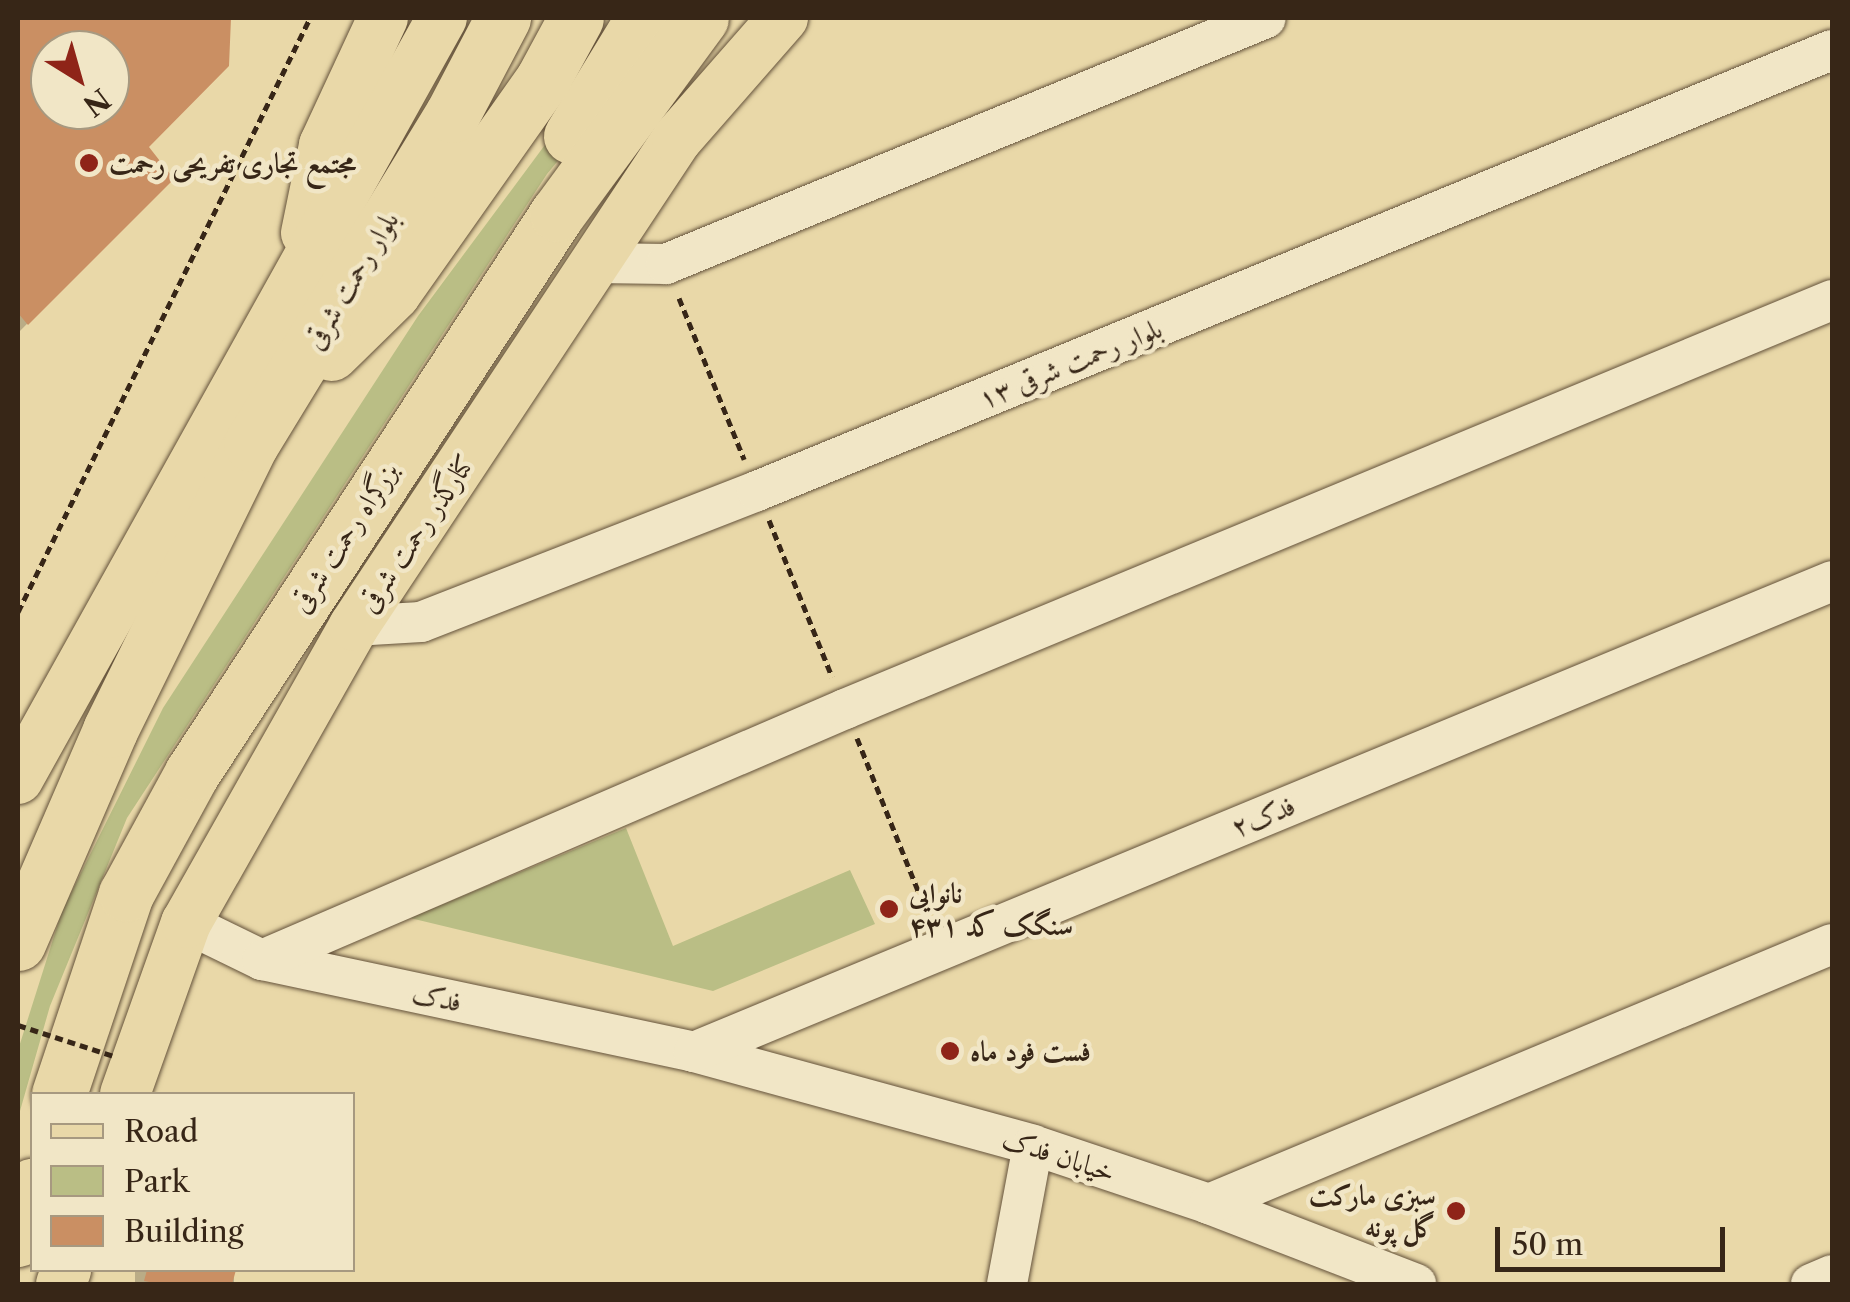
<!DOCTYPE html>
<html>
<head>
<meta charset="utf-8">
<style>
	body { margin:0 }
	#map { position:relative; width:1850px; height:1302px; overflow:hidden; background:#e9d8a8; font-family:"Libre Caslon Text",Amiri,serif }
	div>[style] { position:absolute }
	.green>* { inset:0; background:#babe85 }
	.shadow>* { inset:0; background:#0003; transform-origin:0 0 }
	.building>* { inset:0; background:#ca8f63 }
	.path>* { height:5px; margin-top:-2.5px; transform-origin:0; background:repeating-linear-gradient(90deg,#372617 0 8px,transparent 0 13px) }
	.roads { filter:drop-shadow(0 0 2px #64523b) drop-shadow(0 0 2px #64523b) }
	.minor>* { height:40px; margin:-20px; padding:0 20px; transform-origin:20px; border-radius:20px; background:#f1e6c6 }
	.major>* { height:50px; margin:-25px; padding:0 25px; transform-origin:25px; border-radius:25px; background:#e9d8a8 }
	.highway>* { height:55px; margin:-27.5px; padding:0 27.5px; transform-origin:27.5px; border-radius:27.5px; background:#e9d8a8 }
	.path-bridge>* { height:5px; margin-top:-2.5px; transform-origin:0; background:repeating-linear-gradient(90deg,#372617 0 8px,transparent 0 13px) }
	.dots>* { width:28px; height:28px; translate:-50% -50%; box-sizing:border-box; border:5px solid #f1e6c6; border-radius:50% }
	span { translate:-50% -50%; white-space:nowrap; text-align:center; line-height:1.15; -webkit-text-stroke:9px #f1e6c6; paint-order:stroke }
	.poi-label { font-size:28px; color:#372617; font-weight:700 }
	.left { translate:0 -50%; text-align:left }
	.right { translate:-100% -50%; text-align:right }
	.street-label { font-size:28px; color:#372617 }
	.frame { position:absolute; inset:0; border:20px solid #372617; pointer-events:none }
	.legend { position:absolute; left:30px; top:1092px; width:325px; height:180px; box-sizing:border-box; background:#f1e6c6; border:2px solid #a79980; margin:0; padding:12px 18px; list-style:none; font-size:30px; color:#372617 }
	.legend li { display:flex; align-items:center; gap:20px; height:50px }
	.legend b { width:50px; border:2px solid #a79980 }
	.north { position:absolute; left:30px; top:30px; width:100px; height:100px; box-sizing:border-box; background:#f1e6c6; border:2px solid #a79980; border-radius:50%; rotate:143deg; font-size:28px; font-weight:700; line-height:40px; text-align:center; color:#372617 }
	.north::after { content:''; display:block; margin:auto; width:35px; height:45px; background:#8f2418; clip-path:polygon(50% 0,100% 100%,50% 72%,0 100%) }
	.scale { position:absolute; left:1495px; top:1227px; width:230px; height:45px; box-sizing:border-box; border:5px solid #372617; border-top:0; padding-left:12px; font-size:30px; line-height:35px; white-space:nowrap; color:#372617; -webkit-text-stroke:8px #f1e6c6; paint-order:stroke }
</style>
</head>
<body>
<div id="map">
	<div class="green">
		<div style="clip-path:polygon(639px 18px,676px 18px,547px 174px,127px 818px,50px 1006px,18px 1118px,18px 1050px,62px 911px,163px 708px,418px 316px)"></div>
		<div style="clip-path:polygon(626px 828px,673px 946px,850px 870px,875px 924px,713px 991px,410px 918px)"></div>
	</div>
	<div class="shadow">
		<div style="clip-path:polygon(evenodd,18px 18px,229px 18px,226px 65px,145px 147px,170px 179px,18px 333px,18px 18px,50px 50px,110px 50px,110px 110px,50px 110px,50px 50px)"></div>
		<div style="left:135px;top:1270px;width:99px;height:15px"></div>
	</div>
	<div class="building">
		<div style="clip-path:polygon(evenodd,18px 18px,231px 18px,229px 66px,149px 147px,174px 179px,28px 325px,18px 313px,18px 18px,50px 50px,110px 50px,110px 110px,50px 110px,50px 50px)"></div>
		<div style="clip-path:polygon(147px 1270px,236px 1270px,232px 1284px,160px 1284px,144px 1281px)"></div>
	</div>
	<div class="path">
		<div style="left:679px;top:298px;width:174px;rotate:68deg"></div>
		<div style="left:769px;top:520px;width:169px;rotate:68.1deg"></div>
		<div style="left:18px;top:612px;width:662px;rotate:-63.82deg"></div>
		<div style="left:857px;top:738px;width:194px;rotate:68.2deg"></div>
	</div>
	<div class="roads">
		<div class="minor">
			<div style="left:596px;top:263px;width:70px;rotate:0.8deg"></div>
			<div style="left:666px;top:264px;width:648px;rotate:-22.29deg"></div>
			<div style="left:354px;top:626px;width:67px;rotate:-3.4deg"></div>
			<div style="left:421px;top:622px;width:361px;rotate:-21.3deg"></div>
			<div style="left:757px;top:491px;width:1162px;rotate:-22.31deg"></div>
			<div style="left:186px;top:923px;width:85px;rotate:26deg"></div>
			<div style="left:262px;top:960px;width:442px;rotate:12deg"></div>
			<div style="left:694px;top:1052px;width:352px;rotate:15.3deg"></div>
			<div style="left:1033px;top:1145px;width:186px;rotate:18.5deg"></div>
			<div style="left:1209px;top:1204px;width:222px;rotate:21.1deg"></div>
			<div style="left:262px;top:960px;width:635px;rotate:-23.29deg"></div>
			<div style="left:845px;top:709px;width:1068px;rotate:-22.51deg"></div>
			<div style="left:694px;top:1052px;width:1232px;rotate:-22.48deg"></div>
			<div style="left:1209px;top:1204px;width:675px;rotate:-22.65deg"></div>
			<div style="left:1007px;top:1284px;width:141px;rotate:-79.4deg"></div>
			<div style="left:1811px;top:1284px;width:23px;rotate:-23deg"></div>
		</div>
		<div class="major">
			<div style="left:306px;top:233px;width:90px;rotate:-78.4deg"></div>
			<div style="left:324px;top:145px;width:140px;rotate:-65.1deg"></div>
			<div style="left:18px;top:779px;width:871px;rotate:-60.88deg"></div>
			<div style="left:125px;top:1094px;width:182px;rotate:-70.4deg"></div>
			<div style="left:186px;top:923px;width:341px;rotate:-60.5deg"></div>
			<div style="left:354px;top:626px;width:584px;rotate:-56.45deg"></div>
			<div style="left:677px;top:139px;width:161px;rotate:-48.8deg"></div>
			<div style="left:61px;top:1284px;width:15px;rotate:-70deg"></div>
		</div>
		<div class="highway">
			<div style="left:571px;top:136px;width:138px;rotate:-58.6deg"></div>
			<div style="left:331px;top:353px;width:87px;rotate:-44.5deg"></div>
			<div style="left:393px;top:292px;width:261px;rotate:-54.8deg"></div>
			<div style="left:543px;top:79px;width:69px;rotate:-61.6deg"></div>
			<div style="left:18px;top:943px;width:232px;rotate:-66.6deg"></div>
			<div style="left:110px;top:730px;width:319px;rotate:-63.8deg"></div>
			<div style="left:251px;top:444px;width:386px;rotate:-58.6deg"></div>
			<div style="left:452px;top:115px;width:110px;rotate:-62.3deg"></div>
			<div style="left:59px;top:1094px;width:211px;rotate:-71.5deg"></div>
			<div style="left:126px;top:894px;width:138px;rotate:-61.4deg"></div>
			<div style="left:192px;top:773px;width:668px;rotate:-56.86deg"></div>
			<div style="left:557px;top:214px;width:243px;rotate:-53.7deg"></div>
			<div style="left:18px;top:1239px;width:55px;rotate:-75.2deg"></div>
		</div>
	</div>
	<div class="path-bridge">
		<div style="left:18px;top:1025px;width:101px;rotate:17.9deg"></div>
	</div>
	<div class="dots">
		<div style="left:89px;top:163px;background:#8f2418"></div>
		<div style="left:889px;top:909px;background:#8f2418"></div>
		<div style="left:950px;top:1051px;background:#8f2418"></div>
		<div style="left:1456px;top:1211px;background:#8f2418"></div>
	</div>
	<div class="poi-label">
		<span class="left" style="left:109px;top:163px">مجتمع تجاری تفریحی رحمت</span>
		<span class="left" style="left:909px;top:909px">نانوایی<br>سنگک کد ۴۳۱</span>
		<span class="left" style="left:970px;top:1051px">فست فود ماه</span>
		<span class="right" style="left:1436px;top:1211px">سبزی مارکت<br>گل پونه</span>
	</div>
	<div class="street-label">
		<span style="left:351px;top:280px;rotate:-59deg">بلوار رحمت شرقی</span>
		<span style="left:1070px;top:363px;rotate:-22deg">بلوار رحمت شرقی ۱۳</span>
		<span style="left:416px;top:533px;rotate:-56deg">کنارگذر رحمت شرقی</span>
		<span style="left:344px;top:537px;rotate:-57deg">بزرگراه رحمت شرقی</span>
		<span style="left:1263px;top:816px;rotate:-22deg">فدک۲</span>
		<span style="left:437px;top:997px;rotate:12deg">فدک</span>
		<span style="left:1059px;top:1155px;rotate:18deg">خیابان فدک</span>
	</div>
	<div class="frame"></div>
	<ul class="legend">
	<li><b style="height:12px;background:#e9d8a8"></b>Road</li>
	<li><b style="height:28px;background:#babe85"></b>Park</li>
	<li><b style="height:28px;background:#ca8f63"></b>Building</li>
	</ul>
	<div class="north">N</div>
	<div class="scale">50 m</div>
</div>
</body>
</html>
